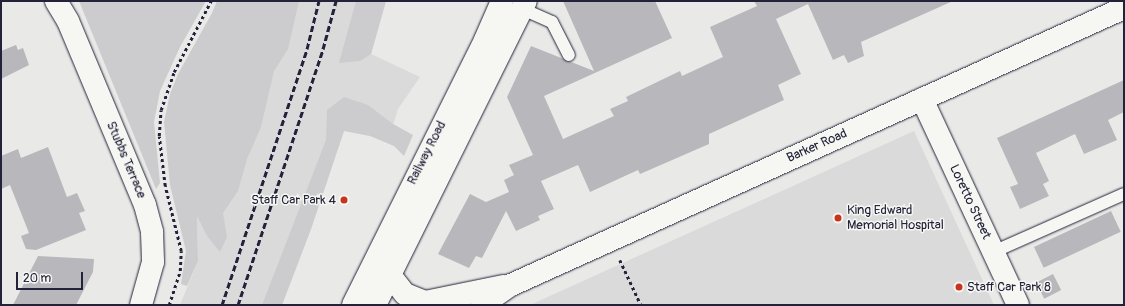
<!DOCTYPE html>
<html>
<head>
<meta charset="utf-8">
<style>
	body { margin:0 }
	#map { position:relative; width:1125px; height:306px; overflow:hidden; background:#e9e9e7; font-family:Pangolin,sans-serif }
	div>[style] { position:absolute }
	.built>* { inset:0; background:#dadada }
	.green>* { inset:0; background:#ccccce }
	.building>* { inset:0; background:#b8b8bc; transform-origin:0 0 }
	.path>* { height:2.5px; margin-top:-1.25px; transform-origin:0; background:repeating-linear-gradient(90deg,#22223b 0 3px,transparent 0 6px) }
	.roads { filter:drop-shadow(0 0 1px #22223b) drop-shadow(0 0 1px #22223b) }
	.service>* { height:12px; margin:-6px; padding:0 6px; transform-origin:6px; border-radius:6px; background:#f6f6f2 }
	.minor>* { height:22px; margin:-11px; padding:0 11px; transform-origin:11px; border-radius:11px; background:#f6f6f2 }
	.tertiary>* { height:22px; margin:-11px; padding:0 11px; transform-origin:11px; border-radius:11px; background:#f6f6f2 }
	.primary>* { height:22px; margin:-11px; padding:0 11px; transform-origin:11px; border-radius:11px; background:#f6f6f2 }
	.rail>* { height:3px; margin-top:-1.5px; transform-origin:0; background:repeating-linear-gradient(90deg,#22223b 0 6px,transparent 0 9px) }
	.dots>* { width:11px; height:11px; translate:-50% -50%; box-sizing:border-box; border:2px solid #f6f6f2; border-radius:50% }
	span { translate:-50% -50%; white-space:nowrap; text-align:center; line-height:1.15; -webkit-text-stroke:3px #f6f6f2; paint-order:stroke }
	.street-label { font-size:13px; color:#22223b }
	.poi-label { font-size:13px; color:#22223b }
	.right { translate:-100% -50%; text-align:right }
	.left { translate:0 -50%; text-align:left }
	.frame { position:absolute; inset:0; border:2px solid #22223b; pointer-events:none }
	.scale { position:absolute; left:16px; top:272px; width:67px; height:18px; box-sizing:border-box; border:2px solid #22223b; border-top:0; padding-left:5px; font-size:12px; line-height:14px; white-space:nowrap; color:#22223b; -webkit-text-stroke:3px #f6f6f2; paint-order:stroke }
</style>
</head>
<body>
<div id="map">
	<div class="built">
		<div style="clip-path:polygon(262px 1px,386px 1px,371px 54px,420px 77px,398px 109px,391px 132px,344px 131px,311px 229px,282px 305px,180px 305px,198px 261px,197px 214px)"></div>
		<div style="clip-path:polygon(914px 131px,994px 305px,530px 305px)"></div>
	</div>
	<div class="green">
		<div style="clip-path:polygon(79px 1px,206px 1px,180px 47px,160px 91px,154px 122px,160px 183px,156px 189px)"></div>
		<div style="clip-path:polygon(217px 1px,299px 1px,288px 49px,274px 71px,261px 127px,247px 159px,238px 191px,223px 213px,227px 237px,220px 252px,207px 236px,197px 216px,198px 261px,187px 286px,181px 284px,186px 251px,170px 185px,164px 122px,170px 94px,178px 74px,212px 13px)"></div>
		<div style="clip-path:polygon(356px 1px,386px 1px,371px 54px,360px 61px,339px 63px)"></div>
		<div style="clip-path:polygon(344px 97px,368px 105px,393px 124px,413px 135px,404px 156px,394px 146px,370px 136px,344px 131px,311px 229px,282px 305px,262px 305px,326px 140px,327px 110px)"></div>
	</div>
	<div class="building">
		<div style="clip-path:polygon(563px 1px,655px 1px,672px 38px,544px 96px,563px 139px,614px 116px,610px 109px,628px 101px,626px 97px,680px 71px,682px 76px,723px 57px,710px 27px,757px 6px,754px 1px,953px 1px,861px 42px,864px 56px,848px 63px,844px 55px,833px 60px,808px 4px,776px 19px,801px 74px,778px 85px,784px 100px,709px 134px,709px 144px,640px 174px,638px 170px,590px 192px,578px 165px,541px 181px,554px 209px,538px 216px,540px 220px,516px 231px,506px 211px,482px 258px,476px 256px,469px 268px,438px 254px,470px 194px,486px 202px,509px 192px,504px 180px,514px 175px,509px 165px,533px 155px,507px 97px,531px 46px,594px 71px)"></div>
		<div style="clip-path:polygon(16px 45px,18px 50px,23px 48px,29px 65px,1px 79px,1px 51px)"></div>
		<div style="clip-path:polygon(1124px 80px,1124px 112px,1108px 120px,1117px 140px,1084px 154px,1075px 134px,1036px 153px,1049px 181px,1043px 184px,1049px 196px,1020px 209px,1010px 187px,1018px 184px,997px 138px)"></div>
		<div style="clip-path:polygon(48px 147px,67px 197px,77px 193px,85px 211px,79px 213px,86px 230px,36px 250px,26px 249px,21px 236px,29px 233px,10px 185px,1px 189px,1px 156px,18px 149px,21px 158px)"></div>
		<div style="left:1111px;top:211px;width:23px;height:85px;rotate:65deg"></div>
		<div style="clip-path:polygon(38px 256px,94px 259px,93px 272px,76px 305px,13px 305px)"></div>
		<div style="left:1053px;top:274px;width:18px;height:19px;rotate:63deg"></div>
	</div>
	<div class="path">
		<div style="left:620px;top:260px;width:50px;rotate:65deg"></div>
		<div style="left:169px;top:305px;width:36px;rotate:-72deg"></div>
		<div style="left:180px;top:271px;width:20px;rotate:-87deg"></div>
		<div style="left:181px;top:251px;width:67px;rotate:-103.8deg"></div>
		<div style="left:165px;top:186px;width:50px;rotate:-96.8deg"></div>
		<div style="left:159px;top:136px;width:26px;rotate:-86deg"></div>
		<div style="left:161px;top:110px;width:40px;rotate:-71.1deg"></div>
		<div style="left:174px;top:72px;width:80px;rotate:-62.5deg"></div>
	</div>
	<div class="roads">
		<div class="service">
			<div style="left:518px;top:7px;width:37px;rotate:24deg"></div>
			<div style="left:552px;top:22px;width:37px;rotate:63deg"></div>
			<div style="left:993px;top:252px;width:143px;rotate:-23.9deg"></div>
		</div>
		<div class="minor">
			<div style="left:922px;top:99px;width:227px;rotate:65deg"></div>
		</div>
		<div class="tertiary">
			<div style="left:56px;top:1px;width:23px;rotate:59deg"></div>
			<div style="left:68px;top:21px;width:199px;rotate:67.3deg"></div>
			<div style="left:145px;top:205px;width:28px;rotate:75deg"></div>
			<div style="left:152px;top:232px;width:30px;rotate:88deg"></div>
			<div style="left:153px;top:262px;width:45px;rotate:105.6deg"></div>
			<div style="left:390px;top:275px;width:24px;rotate:52deg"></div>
			<div style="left:405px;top:294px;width:22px;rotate:22deg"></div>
			<div style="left:425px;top:302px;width:80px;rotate:-11.6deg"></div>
			<div style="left:482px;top:305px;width:35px;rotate:-35deg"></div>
			<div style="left:511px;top:285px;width:673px;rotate:-24.32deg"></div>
		</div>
		<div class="primary">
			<div style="left:353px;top:305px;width:296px;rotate:-63.5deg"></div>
			<div style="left:485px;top:40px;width:43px;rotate:-66.4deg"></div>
			<div style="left:375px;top:305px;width:339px;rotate:-63.6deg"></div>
		</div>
	</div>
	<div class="rail">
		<div style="left:222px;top:305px;width:270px;rotate:-71.6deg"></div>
		<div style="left:307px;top:49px;width:49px;rotate:-76deg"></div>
		<div style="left:238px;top:305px;width:270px;rotate:-71.6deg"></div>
		<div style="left:323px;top:49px;width:50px;rotate:-74.8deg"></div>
	</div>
	<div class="dots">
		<div style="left:344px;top:200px;background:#c8321e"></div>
		<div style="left:838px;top:218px;background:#c8321e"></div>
		<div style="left:959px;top:287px;background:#c8321e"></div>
	</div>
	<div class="street-label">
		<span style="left:817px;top:146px;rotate:-24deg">Barker Road</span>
		<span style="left:427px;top:153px;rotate:-63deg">Railway Road</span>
		<span style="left:126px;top:160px;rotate:67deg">Stubbs Terrace</span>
		<span style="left:970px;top:202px;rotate:65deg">Loretto Street</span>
	</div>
	<div class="poi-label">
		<span class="right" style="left:336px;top:200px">Staff Car Park 4</span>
		<span class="left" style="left:847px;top:218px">King Edward<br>Memorial Hospital</span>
		<span class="left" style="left:967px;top:287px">Staff Car Park 8</span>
	</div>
	<div class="frame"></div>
	<div class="scale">20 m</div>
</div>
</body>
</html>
